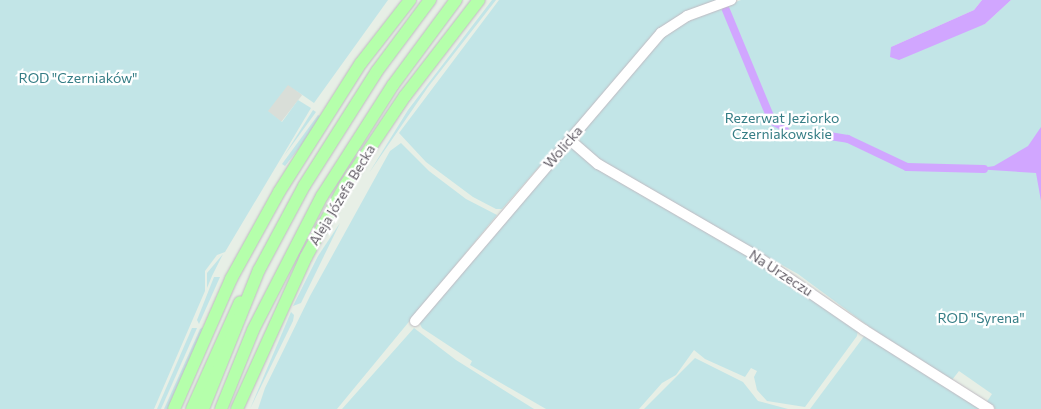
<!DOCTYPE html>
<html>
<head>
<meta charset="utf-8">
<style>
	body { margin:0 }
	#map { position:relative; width:1041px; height:409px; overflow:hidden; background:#e7efe6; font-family:Commissioner,sans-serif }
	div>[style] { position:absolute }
	.industrial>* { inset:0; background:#d9ded8; transform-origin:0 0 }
	.green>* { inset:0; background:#c2e5e7 }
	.water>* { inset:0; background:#d1a6ff }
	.canal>* { height:8px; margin:-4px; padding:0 4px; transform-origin:4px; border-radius:4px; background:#d1a6ff }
	.roads { filter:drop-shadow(0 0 1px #bfbac1) drop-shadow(0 0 1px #bfbac1) }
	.minor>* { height:10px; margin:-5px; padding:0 5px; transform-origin:5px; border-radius:5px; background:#fff }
	.major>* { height:12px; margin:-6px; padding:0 6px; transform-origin:6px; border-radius:6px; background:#b5ffab }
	span { translate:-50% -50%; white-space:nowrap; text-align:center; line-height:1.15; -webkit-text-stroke:4.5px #fff; paint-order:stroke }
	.park-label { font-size:14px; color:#357d85 }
	.street-label { font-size:14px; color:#625d66 }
</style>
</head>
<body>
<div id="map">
	<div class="industrial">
		<div style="left:288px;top:84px;width:18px;height:34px;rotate:38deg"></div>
	</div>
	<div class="green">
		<div style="clip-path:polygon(0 0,388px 0,314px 103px,288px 85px,268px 111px,282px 122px,298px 100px,311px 108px,225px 252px,217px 255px,205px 271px,205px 291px,154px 409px,0 409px)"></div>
		<div style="clip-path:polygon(492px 0,496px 0,428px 87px,369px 173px,408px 110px)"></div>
		<div style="clip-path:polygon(499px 0,718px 0,655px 34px,502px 209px,496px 209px,473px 197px,426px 162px,399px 133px)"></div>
		<div style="clip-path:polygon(741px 0,982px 0,974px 10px,891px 47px,985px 24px,1011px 0,1041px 0,1041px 409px,995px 409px,986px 403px,992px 394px,959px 371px,952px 380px,871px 328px,798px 274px,610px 168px,580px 142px,580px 134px,670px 27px)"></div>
		<div style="clip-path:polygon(313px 110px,316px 112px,284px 156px)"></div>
		<div style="clip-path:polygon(318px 115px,320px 116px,307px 138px,285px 166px,282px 164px)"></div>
		<div style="clip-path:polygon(401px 143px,429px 171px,466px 199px,497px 215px,337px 409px,258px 409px,265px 388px,310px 296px,390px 151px)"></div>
		<div style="clip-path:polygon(570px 143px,765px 267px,768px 273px,793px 289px,795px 287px,858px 330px,857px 336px,805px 407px,767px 401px,757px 390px,754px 377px,757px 371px,751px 368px,745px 377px,705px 359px,694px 350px,676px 375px,662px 383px,639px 409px,546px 409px,470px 365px,472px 361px,422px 328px,419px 322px)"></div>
		<div style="clip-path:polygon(340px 223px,301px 303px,293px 306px,318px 256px)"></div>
		<div style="clip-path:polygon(223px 254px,212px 276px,207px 288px,207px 273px)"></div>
		<div style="clip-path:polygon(214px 277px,220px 277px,199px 324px,197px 320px)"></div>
		<div style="clip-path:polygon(291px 312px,294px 315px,293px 321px,250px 409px)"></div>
		<div style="clip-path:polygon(204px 327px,170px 409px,164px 409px,200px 329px)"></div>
		<div style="clip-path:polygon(192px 328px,197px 328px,161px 409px,157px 409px)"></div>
		<div style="clip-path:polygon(414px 328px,456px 360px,534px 409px,342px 409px)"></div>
		<div style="clip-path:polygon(865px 335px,981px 409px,810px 409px)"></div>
		<div style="clip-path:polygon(695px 358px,743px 382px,758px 401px,788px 409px,644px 409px)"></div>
	</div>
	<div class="water">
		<div style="clip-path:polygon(982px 0,1011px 0,985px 24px,899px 60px,890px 57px,891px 47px,974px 10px)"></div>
		<div style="clip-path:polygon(1041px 127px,1041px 201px,1036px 173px,975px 169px,994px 166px,1028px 146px)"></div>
	</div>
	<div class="canal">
		<div style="left:726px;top:10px;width:120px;rotate:67.5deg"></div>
		<div style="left:772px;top:121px;width:11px;rotate:27deg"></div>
		<div style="left:782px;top:126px;width:12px;rotate:55deg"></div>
		<div style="left:789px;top:136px;width:28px;rotate:-4deg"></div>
		<div style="left:817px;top:134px;width:31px;rotate:9deg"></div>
		<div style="left:848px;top:139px;width:65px;rotate:25.4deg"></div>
		<div style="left:907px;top:167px;width:77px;rotate:1.5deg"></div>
	</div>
	<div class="roads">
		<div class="minor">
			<div style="left:570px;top:140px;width:37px;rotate:41deg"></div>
			<div style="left:598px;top:164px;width:181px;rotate:30.1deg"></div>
			<div style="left:755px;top:255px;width:132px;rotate:34.5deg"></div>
			<div style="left:864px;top:330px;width:148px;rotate:32.3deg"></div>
			<div style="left:415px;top:321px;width:379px;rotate:-49.5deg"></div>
			<div style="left:661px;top:33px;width:31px;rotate:-33deg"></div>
			<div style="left:687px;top:16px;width:47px;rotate:-20deg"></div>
		</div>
		<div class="major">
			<div style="left:174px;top:409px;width:142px;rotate:-66.3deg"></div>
			<div style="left:231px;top:279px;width:99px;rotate:-61.1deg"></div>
			<div style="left:279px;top:192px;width:153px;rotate:-57.6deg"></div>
			<div style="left:361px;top:63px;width:80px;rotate:-52.1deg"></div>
			<div style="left:192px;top:409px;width:117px;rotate:-65.8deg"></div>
			<div style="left:203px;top:409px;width:150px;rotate:-68.1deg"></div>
			<div style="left:259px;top:270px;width:95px;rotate:-61.8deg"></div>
			<div style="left:304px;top:186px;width:136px;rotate:-57.6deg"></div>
			<div style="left:377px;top:71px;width:89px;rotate:-53.3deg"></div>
			<div style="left:221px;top:409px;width:85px;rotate:-67.9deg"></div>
			<div style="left:253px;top:330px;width:151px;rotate:-62.8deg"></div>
			<div style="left:322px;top:196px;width:132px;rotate:-57.4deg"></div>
			<div style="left:393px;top:85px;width:106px;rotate:-53.5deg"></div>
			<div style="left:237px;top:409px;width:167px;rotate:-65.6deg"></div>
			<div style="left:306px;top:257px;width:83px;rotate:-61.3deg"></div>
			<div style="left:346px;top:184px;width:106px;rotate:-56.2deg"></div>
			<div style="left:405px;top:96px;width:121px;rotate:-52.4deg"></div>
		</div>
	</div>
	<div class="park-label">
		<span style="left:78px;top:78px">ROD "Czerniaków"</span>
		<span style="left:782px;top:126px">Rezerwat Jeziorko<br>Czerniakowskie</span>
		<span style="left:981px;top:318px">ROD "Syrena"</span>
	</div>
	<div class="street-label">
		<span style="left:563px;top:147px;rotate:-49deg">Wolicka</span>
		<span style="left:342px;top:195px;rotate:-59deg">Aleja Józefa Becka</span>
		<span style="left:781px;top:273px;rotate:33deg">Na Urzeczu</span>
	</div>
</div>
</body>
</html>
